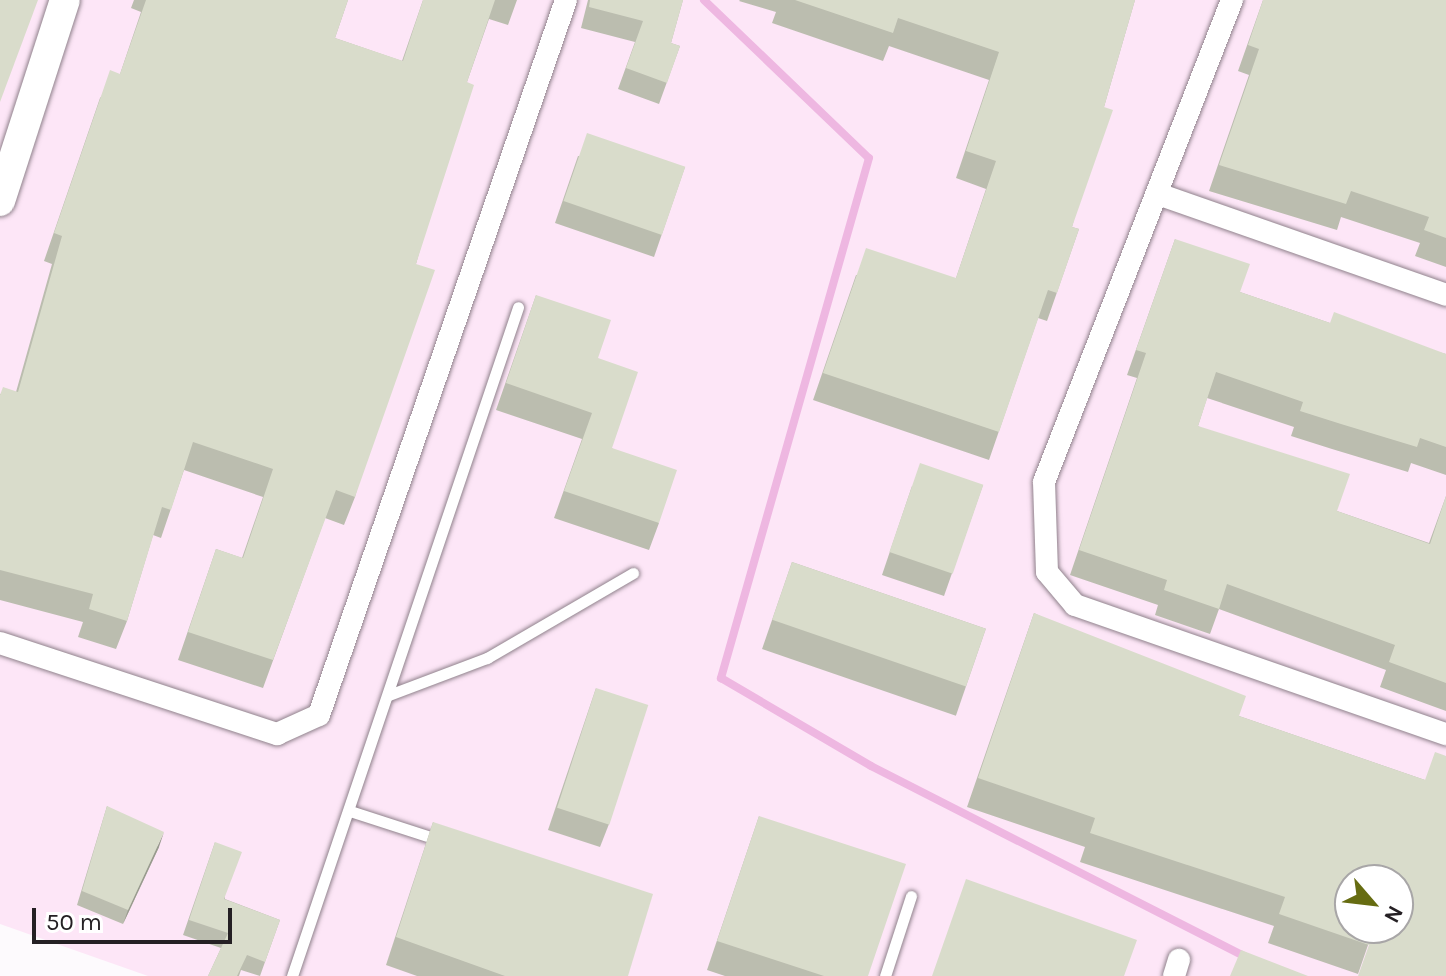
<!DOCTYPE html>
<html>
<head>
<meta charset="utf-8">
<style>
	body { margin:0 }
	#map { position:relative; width:1446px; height:976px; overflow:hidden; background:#fdfafd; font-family:Karla,sans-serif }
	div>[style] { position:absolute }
	.built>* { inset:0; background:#fde6f7 }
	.stream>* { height:8px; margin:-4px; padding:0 4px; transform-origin:4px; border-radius:4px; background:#eeb7e1 }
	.roads { filter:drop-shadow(0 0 2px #90828c) drop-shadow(0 0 2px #90828c) }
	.lane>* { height:11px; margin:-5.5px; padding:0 5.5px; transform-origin:5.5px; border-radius:5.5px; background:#fff }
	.street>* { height:22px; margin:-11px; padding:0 11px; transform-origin:11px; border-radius:11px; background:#fff }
	.secondary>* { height:30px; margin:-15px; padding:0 15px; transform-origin:15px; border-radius:15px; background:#fff }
	.wall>* { inset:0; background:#bbbdaf; transform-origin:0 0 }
	.shaded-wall>* { inset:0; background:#989a8e }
	.building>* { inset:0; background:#d9dccb; transform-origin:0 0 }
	span { translate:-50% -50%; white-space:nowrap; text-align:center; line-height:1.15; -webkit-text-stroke:8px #fff; paint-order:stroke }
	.north { position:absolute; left:1334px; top:864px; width:80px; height:80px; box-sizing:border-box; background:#fff; border:2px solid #a8a6a7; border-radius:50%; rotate:118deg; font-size:22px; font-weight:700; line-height:32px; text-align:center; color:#252024 }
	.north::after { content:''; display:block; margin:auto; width:28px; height:36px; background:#666c11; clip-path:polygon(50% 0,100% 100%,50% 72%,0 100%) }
	.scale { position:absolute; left:32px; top:908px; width:200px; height:36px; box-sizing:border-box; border:4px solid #252024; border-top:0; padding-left:10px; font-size:24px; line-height:28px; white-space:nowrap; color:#252024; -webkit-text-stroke:6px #fff; paint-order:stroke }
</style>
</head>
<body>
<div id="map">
	<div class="built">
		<div style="clip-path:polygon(evenodd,0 0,1446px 0,1446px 976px,148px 976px,0 924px,0 0,1350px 880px,1398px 880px,1398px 928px,1350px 928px,1350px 880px)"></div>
	</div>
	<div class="stream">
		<div style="left:704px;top:0;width:228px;rotate:43.8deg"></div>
		<div style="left:869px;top:158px;width:541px;rotate:105.89deg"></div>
		<div style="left:721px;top:678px;width:174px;rotate:30.4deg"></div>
		<div style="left:871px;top:766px;width:421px;rotate:27deg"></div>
	</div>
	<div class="roads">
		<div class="lane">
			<div style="left:389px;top:695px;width:105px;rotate:-20.7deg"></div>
			<div style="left:487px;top:658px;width:169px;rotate:-30.2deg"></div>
			<div style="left:350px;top:811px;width:95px;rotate:17.9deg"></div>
			<div style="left:292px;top:976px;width:706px;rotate:-71.33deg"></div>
			<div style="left:885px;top:976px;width:84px;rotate:-72deg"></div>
		</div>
		<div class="street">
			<div style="left:1232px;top:0;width:517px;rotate:111.31deg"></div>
			<div style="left:1044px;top:482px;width:90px;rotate:88.1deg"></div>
			<div style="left:1047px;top:572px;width:43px;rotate:49.7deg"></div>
			<div style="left:1075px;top:605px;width:393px;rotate:19.2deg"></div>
			<div style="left:1158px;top:194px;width:305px;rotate:19.3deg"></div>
			<div style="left:0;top:643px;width:292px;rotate:18.2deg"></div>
			<div style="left:277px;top:734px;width:46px;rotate:-24.3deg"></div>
			<div style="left:319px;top:715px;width:756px;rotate:-70.94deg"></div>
			<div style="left:1174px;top:976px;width:17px;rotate:-73deg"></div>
		</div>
		<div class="secondary">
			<div style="left:0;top:201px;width:211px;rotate:-72.1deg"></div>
		</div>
	</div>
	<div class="wall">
		<div style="clip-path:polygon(134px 0,348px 0,335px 38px,402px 61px,423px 0,517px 0,508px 25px,489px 19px,467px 82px,416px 264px,355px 497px,344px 525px,325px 518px,263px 688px,178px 660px,216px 549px,242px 558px,263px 497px,184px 470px,161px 538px,153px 535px,127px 621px,116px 649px,78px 637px,83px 622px,0 600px,0 394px,16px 392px,52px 264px,44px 261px,100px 98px,120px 74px,141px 12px,131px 8px)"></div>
		<div style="clip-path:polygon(588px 0,683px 0,671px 43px,680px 46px,659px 104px,618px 89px,635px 42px,581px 28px)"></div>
		<div style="clip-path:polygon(740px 0,1135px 0,1104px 107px,1072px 227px,1079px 229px,1047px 321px,1038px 318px,989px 460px,813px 400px,856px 275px,956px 278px,986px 189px,956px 178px,989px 80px,889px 46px,883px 61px,772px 23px,776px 12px,739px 1px)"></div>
		<div style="clip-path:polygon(1263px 0,1446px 0,1446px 267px,1415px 256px,1420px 243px,1341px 217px,1337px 230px,1209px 191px,1249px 75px,1238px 71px)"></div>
		<div style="clip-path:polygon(578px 156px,685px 167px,654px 257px,555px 223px)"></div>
		<div style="clip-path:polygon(1175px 239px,1240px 292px,1330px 323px,1446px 354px,1446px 475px,1411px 463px,1408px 472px,1332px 449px,1291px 436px,1294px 427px,1207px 398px,1198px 426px,1337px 511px,1429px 543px,1446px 496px,1446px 711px,1380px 687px,1386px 670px,1219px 609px,1210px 634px,1155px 615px,1158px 605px,1070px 575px,1137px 378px,1127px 375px)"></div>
		<div style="clip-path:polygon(536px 295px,598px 358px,612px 448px,659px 523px,649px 550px,554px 518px,582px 439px,496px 410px)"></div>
		<div style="clip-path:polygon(983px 485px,944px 596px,882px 575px,912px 486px)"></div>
		<div style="left:792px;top:562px;width:205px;height:92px;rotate:19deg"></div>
		<div style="clip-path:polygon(1034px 613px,1239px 716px,1425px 780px,1358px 974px,1268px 943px,1274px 926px,1080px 862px,1085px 847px,967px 807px)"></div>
		<div style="clip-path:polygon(596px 688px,609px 824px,600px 847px,548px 830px)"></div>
		<div style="clip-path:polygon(107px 806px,159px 847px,123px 924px,77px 905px)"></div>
		<div style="clip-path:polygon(759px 816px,868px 976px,725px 976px,707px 970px)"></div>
		<div style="clip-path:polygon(433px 822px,628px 976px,417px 976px,386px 965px)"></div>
		<div style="clip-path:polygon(215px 842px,225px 899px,280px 920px,260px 976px,241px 970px,239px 976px,208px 976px,221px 948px,183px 935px)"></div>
	</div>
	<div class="shaded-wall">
		<div style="clip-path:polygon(164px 832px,159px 847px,123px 924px,128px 910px)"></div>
	</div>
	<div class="building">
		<div style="clip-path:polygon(0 0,38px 0,0 102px)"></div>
		<div style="clip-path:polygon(146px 0,348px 0,335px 38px,403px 61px,423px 0,495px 0,467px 82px,474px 85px,416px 264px,435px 270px,355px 497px,336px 490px,273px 660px,188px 632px,216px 549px,243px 558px,273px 469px,193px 442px,171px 510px,162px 507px,127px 621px,89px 609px,93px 594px,0 570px,0 395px,3px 387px,18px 392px,62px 236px,54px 233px,110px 70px,120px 74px)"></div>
		<div style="clip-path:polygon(590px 0,683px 0,671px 43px,680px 46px,667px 83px,626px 68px,643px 21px,589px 7px)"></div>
		<div style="clip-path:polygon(795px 0,1135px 0,1104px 107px,1113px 110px,1072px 227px,1079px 229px,1057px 293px,1048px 290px,999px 432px,823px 373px,866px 248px,956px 278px,996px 161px,966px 151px,999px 52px,898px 18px,893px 33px)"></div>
		<div style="clip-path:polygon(1263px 0,1446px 0,1446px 238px,1424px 230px,1429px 217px,1351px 191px,1346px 204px,1219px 165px,1259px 49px,1248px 45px)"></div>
		<div style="left:587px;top:133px;width:104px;height:72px;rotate:19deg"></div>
		<div style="clip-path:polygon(1175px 239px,1250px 264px,1240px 292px,1330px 323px,1334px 312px,1446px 354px,1446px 447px,1420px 438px,1417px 447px,1341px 424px,1300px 411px,1303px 402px,1216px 372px,1198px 426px,1350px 474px,1337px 511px,1430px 544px,1446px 496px,1446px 683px,1389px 662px,1395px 645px,1227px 584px,1219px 609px,1164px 590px,1167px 580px,1079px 550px,1146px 353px,1136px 350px)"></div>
		<div style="clip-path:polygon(536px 295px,611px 320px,598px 358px,638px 372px,612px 448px,677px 470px,659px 523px,564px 491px,592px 413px,506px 383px)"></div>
		<div style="left:920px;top:463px;width:67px;height:94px;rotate:19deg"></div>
		<div style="left:792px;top:562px;width:205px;height:61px;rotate:19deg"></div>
		<div style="clip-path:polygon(evenodd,1034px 613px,1246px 696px,1239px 716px,1425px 780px,1435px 752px,1446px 756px,1446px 976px,1358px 976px,1369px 945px,1279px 914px,1285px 897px,1090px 833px,1095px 818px,978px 778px,1034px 613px,1350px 880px,1398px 880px,1398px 928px,1350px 928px,1350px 880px)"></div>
		<div style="left:596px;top:688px;width:55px;height:126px;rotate:18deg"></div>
		<div style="clip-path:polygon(107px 806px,164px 832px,128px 910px,82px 891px)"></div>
		<div style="clip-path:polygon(759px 816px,906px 864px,868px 976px,824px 976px,717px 941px)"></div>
		<div style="clip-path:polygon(433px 822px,653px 894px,628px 976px,505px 976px,396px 937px)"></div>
		<div style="clip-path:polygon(215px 842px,242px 852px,224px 899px,280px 920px,265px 962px,247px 955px,237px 976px,208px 976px,228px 933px,189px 920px)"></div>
		<div style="clip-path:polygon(966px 879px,1137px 940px,1124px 976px,932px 976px)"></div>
		<div style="clip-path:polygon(1241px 950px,1308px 976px,1230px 976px)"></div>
	</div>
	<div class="north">N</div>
	<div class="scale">50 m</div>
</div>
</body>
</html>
